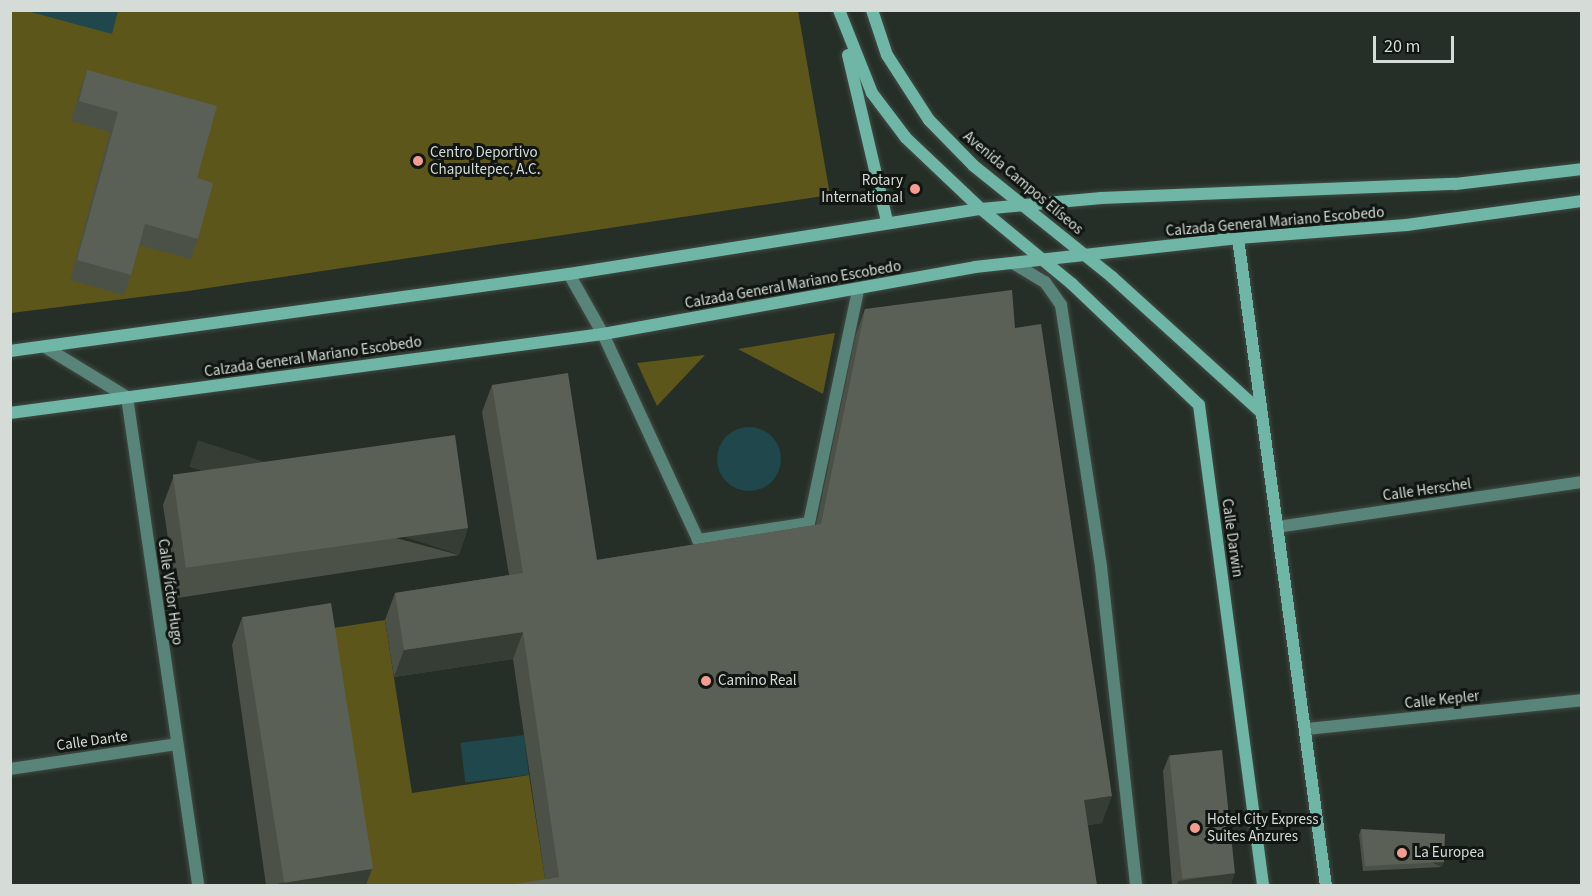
<!DOCTYPE html>
<html>
<head>
<meta charset="utf-8">
<style>
	body { margin:0 }
	#map { position:relative; width:1592px; height:896px; overflow:hidden; background:#252f28; font-family:"Source Sans 3",sans-serif }
	div>[style] { position:absolute }
	.green>* { inset:0; background:#5d561a }
	.water>* { inset:0; background:#20474b; transform-origin:0 0 }
	.round { border-radius:50% }
	.roads { filter:drop-shadow(0 0 2px #414b44) drop-shadow(0 0 2px #414b44) }
	.lane>* { height:12px; margin:-6px; padding:0 6px; transform-origin:6px; border-radius:6px; background:#59847a }
	.street>* { height:12px; margin:-6px; padding:0 6px; transform-origin:6px; border-radius:6px; background:#59847a }
	.secondary>* { height:12px; margin:-6px; padding:0 6px; transform-origin:6px; border-radius:6px; background:#6fb6a7 }
	.wall>* { inset:0; background:#4c5147 }
	.shaded-wall>* { inset:0; background:#363d34; transform-origin:0 0 }
	.building>* { inset:0; background:#5b6056; transform-origin:0 0 }
	.dots>* { width:16px; height:16px; translate:-50% -50%; box-sizing:border-box; border:3px solid #111612; border-radius:50% }
	span { translate:-50% -50%; white-space:nowrap; text-align:center; line-height:1.15; -webkit-text-stroke:6px #111612; paint-order:stroke }
	.poi-label { font-size:15px; color:#d5dcd7 }
	.left { translate:0 -50%; text-align:left }
	.right { translate:-100% -50%; text-align:right }
	.street-label { font-size:15px; color:#d5dcd7 }
	.frame { position:absolute; inset:0; border:12px solid #d5dcd7; pointer-events:none }
	.scale { position:absolute; left:1373px; top:36px; width:81px; height:27px; box-sizing:border-box; border:3px solid #d5dcd7; border-top:0; padding-left:8px; font-size:18px; line-height:21px; white-space:nowrap; color:#d5dcd7; -webkit-text-stroke:4px #111612; paint-order:stroke }
</style>
</head>
<body>
<div id="map">
	<div class="green">
		<div style="clip-path:polygon(10px 11px,798px 11px,830px 195px,188px 291px,11px 313px)"></div>
		<div style="clip-path:polygon(835px 333px,823px 394px,738px 349px)"></div>
		<div style="clip-path:polygon(705px 355px,657px 406px,637px 363px)"></div>
		<div style="clip-path:polygon(385px 620px,412px 793px,529px 775px,546px 885px,361px 885px,321px 630px)"></div>
	</div>
	<div class="water">
		<div style="clip-path:polygon(27px 11px,118px 11px,112px 34px)"></div>
		<div class="round" style="left:717px;top:427px;width:64px;height:64px"></div>
		<div style="left:524px;top:735px;width:40px;height:64px;rotate:83deg"></div>
	</div>
	<div class="roads">
		<div class="lane">
			<div style="left:569px;top:274px;width:69px;rotate:60.5deg"></div>
			<div style="left:603px;top:334px;width:227px;rotate:65.2deg"></div>
			<div style="left:698px;top:540px;width:112px;rotate:-8.7deg"></div>
			<div style="left:809px;top:523px;width:238px;rotate:-78.1deg"></div>
		</div>
		<div class="street">
			<div style="left:1013px;top:263px;width:37px;rotate:31deg"></div>
			<div style="left:1045px;top:282px;width:28px;rotate:55deg"></div>
			<div style="left:1061px;top:305px;width:265px;rotate:81.3deg"></div>
			<div style="left:1101px;top:567px;width:321px;rotate:83.7deg"></div>
			<div style="left:45px;top:347px;width:96px;rotate:31.4deg"></div>
			<div style="left:127px;top:397px;width:494px;rotate:81.7deg"></div>
			<div style="left:1277px;top:527px;width:308px;rotate:-8.4deg"></div>
			<div style="left:1307px;top:729px;width:277px;rotate:-6deg"></div>
			<div style="left:10px;top:769px;width:169px;rotate:-8.5deg"></div>
		</div>
		<div class="secondary">
			<div style="left:839px;top:10px;width:89px;rotate:68.3deg"></div>
			<div style="left:872px;top:93px;width:56px;rotate:52.9deg"></div>
			<div style="left:906px;top:138px;width:103px;rotate:43.4deg"></div>
			<div style="left:981px;top:209px;width:118px;rotate:39.5deg"></div>
			<div style="left:1072px;top:284px;width:175px;rotate:43.6deg"></div>
			<div style="left:1199px;top:405px;width:485px;rotate:82.4deg"></div>
			<div style="left:872px;top:10px;width:47px;rotate:71.6deg"></div>
			<div style="left:887px;top:55px;width:77px;rotate:57.1deg"></div>
			<div style="left:929px;top:120px;width:64px;rotate:45.6deg"></div>
			<div style="left:974px;top:166px;width:177px;rotate:38.8deg"></div>
			<div style="left:1112px;top:277px;width:201px;rotate:42.2deg"></div>
			<div style="left:848px;top:55px;width:171px;rotate:76.8deg"></div>
			<div style="left:1238px;top:238px;width:654px;rotate:82.27deg"></div>
			<div style="left:10px;top:351px;width:564px;rotate:-7.84deg"></div>
			<div style="left:569px;top:274px;width:417px;rotate:-9deg"></div>
			<div style="left:981px;top:209px;width:121px;rotate:-5.2deg"></div>
			<div style="left:1101px;top:198px;width:354px;rotate:-2.3deg"></div>
			<div style="left:1455px;top:184px;width:128px;rotate:-6.7deg"></div>
			<div style="left:10px;top:413px;width:598px;rotate:-7.59deg"></div>
			<div style="left:603px;top:334px;width:378px;rotate:-10.2deg"></div>
			<div style="left:975px;top:267px;width:265px;rotate:-6.3deg"></div>
			<div style="left:1238px;top:238px;width:169px;rotate:-4.4deg"></div>
			<div style="left:1407px;top:225px;width:177px;rotate:-7.8deg"></div>
		</div>
	</div>
	<div class="wall">
		<div style="clip-path:polygon(87px 70px,197px 178px,198px 239px,191px 259px,139px 245px,131px 275px,124px 295px,70px 280px,110px 132px,71px 121px,80px 90px)"></div>
		<div style="clip-path:polygon(865px 309px,1015px 328px,1102px 823px,1088px 825px,545px 879px,513px 659px,394px 677px,385px 620px,395px 593px,509px 575px,482px 412px,492px 385px,597px 560px,816px 525px,855px 337px)"></div>
		<div style="clip-path:polygon(173px 478px,459px 555px,177px 598px,163px 505px)"></div>
		<div style="clip-path:polygon(242px 618px,372px 869px,366px 885px,266px 885px,232px 645px)"></div>
		<div style="clip-path:polygon(1169px 756px,1231px 885px,1172px 885px,1163px 771px)"></div>
		<div style="clip-path:polygon(1361px 829px,1442px 867px,1363px 871px,1359px 835px)"></div>
	</div>
	<div class="shaded-wall">
		<div style="left:468px;top:528px;width:28px;height:284px;rotate:108deg"></div>
		<div style="clip-path:polygon(523px 632px,513px 659px,394px 677px,404px 650px)"></div>
		<div style="clip-path:polygon(1112px 796px,1102px 823px,1075px 827px,1084px 800px)"></div>
		<div style="left:1444px;top:862px;width:5px;height:79px;rotate:112deg"></div>
		<div style="clip-path:polygon(372px 869px,366px 885px,278px 885px,279px 883px)"></div>
		<div style="clip-path:polygon(1235px 873px,1231px 885px,1177px 885px,1178px 881px)"></div>
	</div>
	<div class="building">
		<div style="clip-path:polygon(87px 70px,217px 106px,197px 178px,213px 183px,198px 239px,145px 224px,131px 275px,77px 260px,118px 112px,79px 101px)"></div>
		<div style="clip-path:polygon(1012px 290px,1015px 328px,1041px 324px,1112px 796px,1084px 800px,1097px 885px,509px 885px,559px 877px,523px 632px,404px 650px,395px 593px,523px 573px,492px 385px,568px 373px,597px 560px,821px 524px,865px 309px)"></div>
		<div style="left:455px;top:435px;width:94px;height:285px;rotate:82deg"></div>
		<div style="left:331px;top:603px;width:269px;height:90px;rotate:81deg"></div>
		<div style="left:1222px;top:750px;width:124px;height:53px;rotate:84deg"></div>
		<div style="clip-path:polygon(1361px 829px,1445px 834px,1444px 862px,1365px 866px)"></div>
	</div>
	<div class="dots">
		<div style="left:418px;top:161px;background:#f59c92"></div>
		<div style="left:915px;top:189px;background:#f59c92"></div>
		<div style="left:706px;top:681px;background:#f59c92"></div>
		<div style="left:1195px;top:828px;background:#f59c92"></div>
		<div style="left:1402px;top:853px;background:#f59c92"></div>
	</div>
	<div class="poi-label">
		<span class="left" style="left:430px;top:161px">Centro Deportivo<br>Chapultepec, A.C.</span>
		<span class="right" style="left:903px;top:189px">Rotary<br>International</span>
		<span class="left" style="left:718px;top:681px">Camino Real</span>
		<span class="left" style="left:1207px;top:828px">Hotel City Express<br>Suites Anzures</span>
		<span class="left" style="left:1414px;top:853px">La Europea</span>
	</div>
	<div class="street-label">
		<span style="left:1023px;top:183px;rotate:40deg">Avenida Campos Elíseos</span>
		<span style="left:1275px;top:222px;rotate:-5deg">Calzada General Mariano Escobedo</span>
		<span style="left:793px;top:285px;rotate:-10deg">Calzada General Mariano Escobedo</span>
		<span style="left:313px;top:357px;rotate:-8deg">Calzada General Mariano Escobedo</span>
		<span style="left:1427px;top:490px;rotate:-8deg">Calle Herschel</span>
		<span style="left:1232px;top:538px;rotate:82deg">Calle Darwin</span>
		<span style="left:170px;top:592px;rotate:82deg">Calle Víctor Hugo</span>
		<span style="left:1442px;top:700px;rotate:-6deg">Calle Kepler</span>
		<span style="left:92px;top:741px;rotate:-8deg">Calle Dante</span>
	</div>
	<div class="frame"></div>
	<div class="scale">20 m</div>
</div>
</body>
</html>
